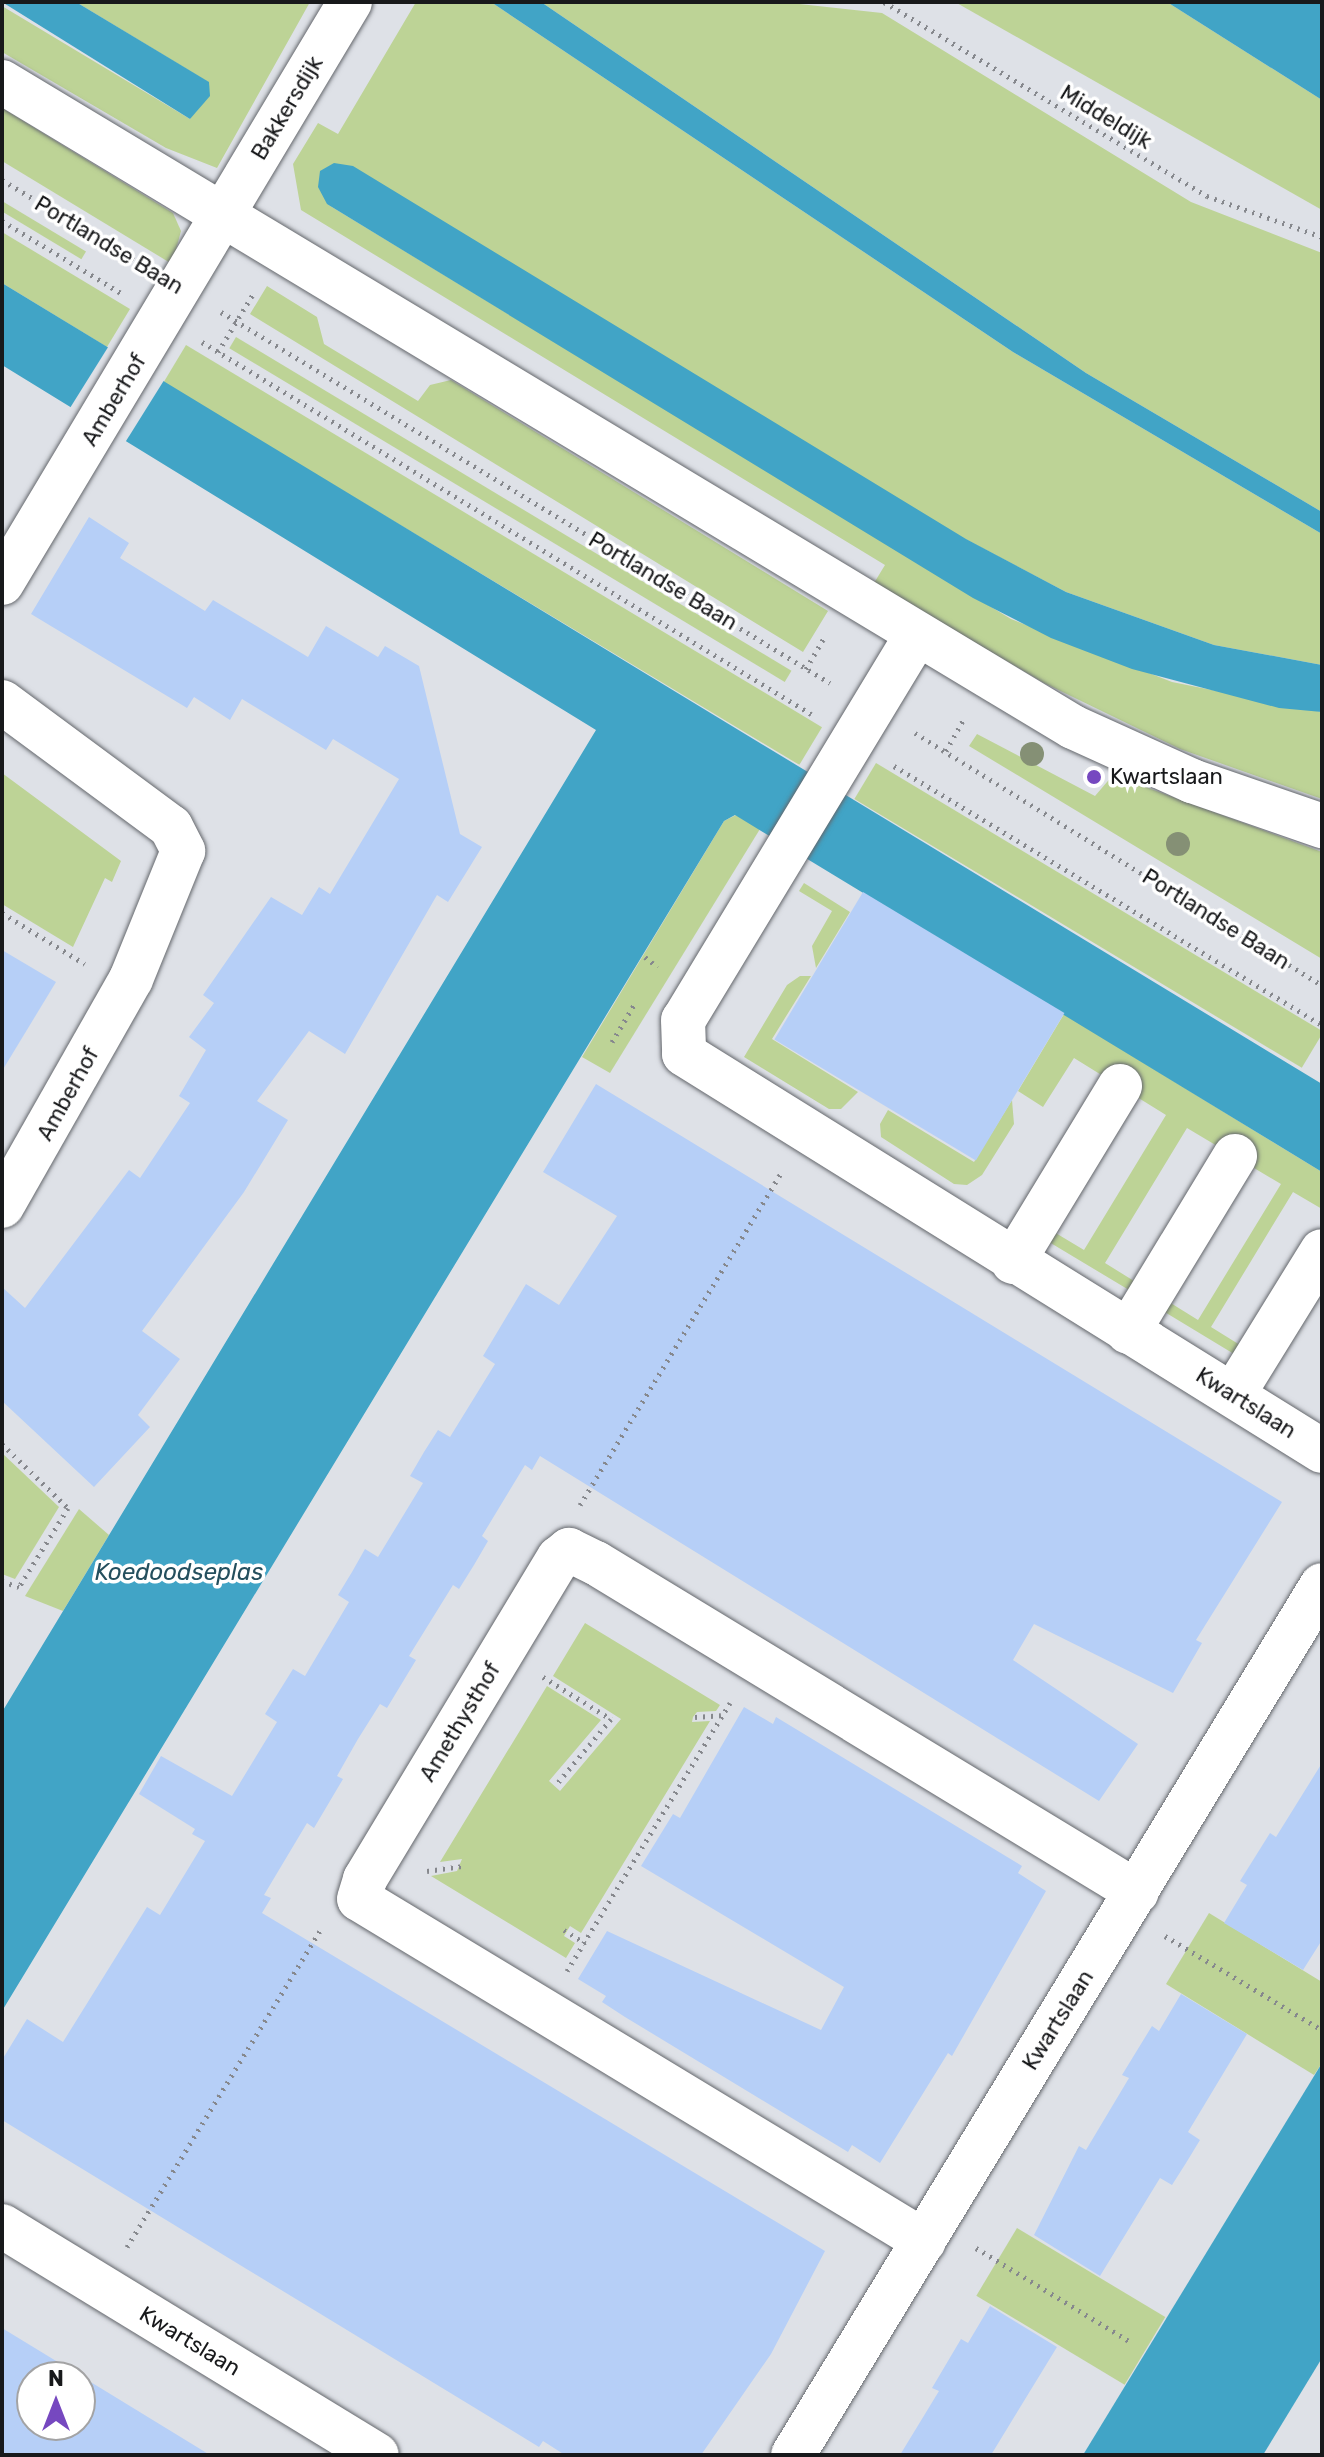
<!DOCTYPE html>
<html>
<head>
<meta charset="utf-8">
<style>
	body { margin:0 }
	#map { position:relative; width:1324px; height:2457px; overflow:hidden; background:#dee1e7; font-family:Rubik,sans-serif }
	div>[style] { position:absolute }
	.green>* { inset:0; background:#bdd396; transform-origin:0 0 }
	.water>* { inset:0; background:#41a4c6 }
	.pier>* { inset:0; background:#dee1e7; transform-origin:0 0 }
	.building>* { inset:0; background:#b6cff7; transform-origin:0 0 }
	.path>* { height:5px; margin-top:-2.5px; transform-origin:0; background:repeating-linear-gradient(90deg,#86888d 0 2px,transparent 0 8px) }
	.roads { filter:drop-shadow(0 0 2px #64676c) drop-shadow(0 0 2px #64676c) }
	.minor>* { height:44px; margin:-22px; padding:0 22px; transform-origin:22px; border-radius:22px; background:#fff }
	.trees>* { width:24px; height:24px; margin:-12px; border-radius:50%; background:#859075 }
	.dots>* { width:22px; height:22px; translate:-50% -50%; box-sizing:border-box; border:4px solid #fff; border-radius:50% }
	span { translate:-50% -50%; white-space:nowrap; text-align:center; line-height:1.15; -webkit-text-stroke:7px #fff; paint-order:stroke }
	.street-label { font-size:22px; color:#18191b }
	.poi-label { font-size:22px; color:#18191b }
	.left { translate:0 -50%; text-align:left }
	.water-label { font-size:24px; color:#244f5e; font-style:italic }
	.frame { position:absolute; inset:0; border:4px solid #18191b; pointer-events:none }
	.north { position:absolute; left:16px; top:2361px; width:80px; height:80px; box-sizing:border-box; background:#fff; border:2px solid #a3a3a4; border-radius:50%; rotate:0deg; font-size:22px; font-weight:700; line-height:32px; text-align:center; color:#18191b }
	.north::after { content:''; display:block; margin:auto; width:28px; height:36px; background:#7648c0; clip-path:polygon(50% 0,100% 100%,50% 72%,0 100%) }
</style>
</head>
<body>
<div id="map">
	<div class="green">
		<div style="clip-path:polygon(76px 2px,310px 2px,217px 168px,166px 148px,2px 52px,2px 6px,190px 119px,208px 82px)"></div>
		<div style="clip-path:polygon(416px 2px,491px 2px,1013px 352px,1322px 534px,1322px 665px,1214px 645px,1066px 592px,327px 204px,1011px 619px,1172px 682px,1322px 712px,1322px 799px,1180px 749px,1044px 683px,874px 583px,885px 565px,301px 210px,293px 164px,318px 123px,338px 134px)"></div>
		<div style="clip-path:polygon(541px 2px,781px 2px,882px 13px,1191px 202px,1322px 253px,1322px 512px,1086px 373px)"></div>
		<div style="clip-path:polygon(955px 2px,1167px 2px,1322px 100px,1322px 210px)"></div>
		<div style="clip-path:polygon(2px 108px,173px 213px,181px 231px,172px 264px,2px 161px)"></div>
		<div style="left:2px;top:201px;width:98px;height:9px;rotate:31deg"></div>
		<div style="clip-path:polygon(2px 232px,130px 309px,107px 347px,2px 283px)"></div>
		<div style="clip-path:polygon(267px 286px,317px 317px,324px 344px,418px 401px,430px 385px,451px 380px,828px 611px,803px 652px,250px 314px)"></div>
		<div style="left:236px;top:337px;width:648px;height:13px;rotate:31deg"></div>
		<div style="left:186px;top:345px;width:742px;height:44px;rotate:31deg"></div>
		<div style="clip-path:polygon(977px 734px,1095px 796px,1113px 775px,1322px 852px,1322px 959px,969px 746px)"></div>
		<div style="left:876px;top:763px;width:522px;height:42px;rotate:31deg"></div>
		<div style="clip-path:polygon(2px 773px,121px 861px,112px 882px,105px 878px,73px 947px,2px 904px)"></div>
		<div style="clip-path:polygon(736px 815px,760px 829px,610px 1073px,582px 1057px,724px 821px)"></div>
		<div style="clip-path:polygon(804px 883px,850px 912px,816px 968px,812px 946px,832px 911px,799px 891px)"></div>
		<div style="clip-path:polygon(800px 976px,811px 976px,772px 1039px,858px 1092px,841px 1109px,829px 1109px,744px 1057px,787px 985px)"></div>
		<div style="clip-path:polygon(1064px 1014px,1322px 1172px,1322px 1209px,1293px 1192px,1211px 1327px,1240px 1345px,1234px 1354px,1163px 1311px,1169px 1302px,1198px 1320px,1281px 1184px,1187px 1128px,1105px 1263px,1134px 1281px,1129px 1290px,1049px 1242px,1054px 1232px,1084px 1250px,1166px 1115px,1074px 1058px,1043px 1107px,1018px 1091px)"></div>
		<div style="clip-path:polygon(1012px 1100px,1014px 1124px,982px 1175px,967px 1185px,954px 1184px,881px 1137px,880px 1124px,888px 1110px,974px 1162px)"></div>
		<div style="clip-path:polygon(2px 1453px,59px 1507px,15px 1579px,2px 1574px)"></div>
		<div style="clip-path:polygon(79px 1509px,109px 1535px,63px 1611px,25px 1596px)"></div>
		<div style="clip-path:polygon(585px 1623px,720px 1705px,716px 1711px,697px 1712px,693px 1717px,692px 1722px,710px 1721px,581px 1933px,570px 1926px,564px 1936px,575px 1943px,566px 1958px,431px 1876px,457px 1871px,462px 1859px,440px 1862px,547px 1686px,601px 1720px,549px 1781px,560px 1791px,621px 1719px,553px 1676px)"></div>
		<div style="clip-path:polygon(1209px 1913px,1322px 1982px,1322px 2063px,1314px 2075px,1166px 1984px)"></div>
		<div style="left:1017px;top:2228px;width:173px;height:79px;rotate:31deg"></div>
	</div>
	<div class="water">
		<div style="clip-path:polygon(2px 2px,76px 2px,209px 82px,210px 96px,190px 119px)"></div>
		<div style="clip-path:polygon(491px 2px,541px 2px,1086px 373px,1322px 512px,1322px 534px,1013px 352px)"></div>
		<div style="clip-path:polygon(1167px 2px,1322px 2px,1322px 100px)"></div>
		<div style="clip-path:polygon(334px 163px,353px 166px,966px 539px,1066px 592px,1214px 645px,1322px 665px,1322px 712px,1279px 708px,1132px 669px,1051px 638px,973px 598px,327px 204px,318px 187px,320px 171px)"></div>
		<div style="clip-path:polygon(2px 283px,1322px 1084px,1322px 1172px,735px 815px,724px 821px,2px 2011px,2px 1712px,596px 730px,2px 365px)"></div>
		<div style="clip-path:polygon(1322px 2063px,1322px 2358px,1263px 2455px,1083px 2455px)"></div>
	</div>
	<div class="pier">
		<div style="left:110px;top:344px;width:65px;height:77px;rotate:32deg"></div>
	</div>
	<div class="building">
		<div style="clip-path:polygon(89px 517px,129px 543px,120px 558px,205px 611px,213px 600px,308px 657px,326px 626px,378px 657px,385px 646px,419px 666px,460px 834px,482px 847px,448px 902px,437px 895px,345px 1054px,309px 1031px,257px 1101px,288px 1120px,244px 1192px,142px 1331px,180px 1359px,138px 1415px,150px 1427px,94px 1487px,2px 1401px,2px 1287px,25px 1308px,129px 1170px,140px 1178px,190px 1103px,179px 1096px,206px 1050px,189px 1037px,214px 1003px,203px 995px,271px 897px,302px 915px,319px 887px,330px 894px,399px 779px,333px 739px,326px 750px,242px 699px,230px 720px,194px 697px,187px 708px,31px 614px)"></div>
		<div style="left:863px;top:892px;width:235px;height:172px;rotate:31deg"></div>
		<div style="clip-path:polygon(2px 950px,56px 982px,2px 1071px)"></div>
		<div style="clip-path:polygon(596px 1084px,1282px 1502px,1196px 1640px,1202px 1643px,1173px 1693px,1034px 1624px,1013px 1660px,1138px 1744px,1099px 1801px,540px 1456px,532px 1470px,525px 1465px,482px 1536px,488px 1541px,474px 1565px,459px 1589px,453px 1585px,409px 1656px,416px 1660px,387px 1708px,380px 1704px,358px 1739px,337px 1776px,343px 1779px,314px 1828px,307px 1823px,264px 1895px,271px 1898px,262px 1913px,825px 2251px,771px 2354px,701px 2455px,565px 2455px,543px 2441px,539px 2447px,2px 2120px,2px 2060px,27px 2019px,63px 2042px,147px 1907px,160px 1915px,205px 1841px,192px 1834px,195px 1829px,139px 1794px,161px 1756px,232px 1796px,277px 1722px,265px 1714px,293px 1669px,305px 1676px,349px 1602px,338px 1595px,352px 1572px,365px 1549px,378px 1557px,423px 1483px,410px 1476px,424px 1452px,438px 1430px,450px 1437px,495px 1364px,483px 1356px,526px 1284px,559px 1305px,617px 1216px,543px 1172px)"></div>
		<div style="clip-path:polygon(744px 1707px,773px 1724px,776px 1717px,1022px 1866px,1018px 1873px,1046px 1891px,952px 2056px,948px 2053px,880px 2163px,852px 2145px,848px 2152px,625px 2017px,602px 2002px,606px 1996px,578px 1979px,607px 1931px,821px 2030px,844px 1987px,641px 1866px,673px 1814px,680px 1818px)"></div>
		<div style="clip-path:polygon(1322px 1763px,1322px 1940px,1303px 1970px,1224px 1923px,1247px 1885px,1240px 1881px,1270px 1833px,1276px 1837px)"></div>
		<div style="clip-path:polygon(1181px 1994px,1247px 2034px,1188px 2132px,1200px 2140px,1186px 2163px,1172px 2185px,1160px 2178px,1100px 2276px,1034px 2235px,1079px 2146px,1086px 2150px,1129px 2078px,1122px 2075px,1152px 2026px,1159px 2031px)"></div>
		<div style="clip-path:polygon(990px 2306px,1057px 2347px,991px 2455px,900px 2455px,939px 2391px,932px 2388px,961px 2339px,968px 2343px)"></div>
		<div style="clip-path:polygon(evenodd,2px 2328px,107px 2392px,210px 2455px,2px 2455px,2px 2328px,32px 2377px,80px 2377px,80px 2425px,32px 2425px,32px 2377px)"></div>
	</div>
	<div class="path">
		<div style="left:884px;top:2px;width:377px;rotate:31deg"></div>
		<div style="left:1207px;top:196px;width:122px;rotate:19.6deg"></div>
		<div style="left:2px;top:180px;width:157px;rotate:31deg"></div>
		<div style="left:2px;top:221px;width:139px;rotate:31.2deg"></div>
		<div style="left:221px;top:312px;width:713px;rotate:31.35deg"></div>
		<div style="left:202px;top:342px;width:714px;rotate:31.42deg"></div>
		<div style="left:218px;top:352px;width:71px;rotate:-58.8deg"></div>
		<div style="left:806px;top:669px;width:39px;rotate:-60deg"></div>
		<div style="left:915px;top:733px;width:479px;rotate:31.8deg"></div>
		<div style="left:946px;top:751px;width:39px;rotate:-61deg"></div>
		<div style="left:894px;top:766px;width:500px;rotate:31.18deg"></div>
		<div style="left:2px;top:913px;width:97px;rotate:31.6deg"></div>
		<div style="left:645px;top:957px;width:16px;rotate:38deg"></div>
		<div style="left:612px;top:1042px;width:43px;rotate:-59.3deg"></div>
		<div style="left:2px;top:1444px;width:92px;rotate:44.1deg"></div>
		<div style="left:68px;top:1508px;width:93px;rotate:121.8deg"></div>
		<div style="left:19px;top:1587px;width:18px;rotate:-161deg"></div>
		<div style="left:580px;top:1505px;width:390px;rotate:-58.8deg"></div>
		<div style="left:543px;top:1677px;width:80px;rotate:31.7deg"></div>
		<div style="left:611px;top:1719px;width:87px;rotate:129.9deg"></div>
		<div style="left:695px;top:1717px;width:26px;rotate:-4deg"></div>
		<div style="left:427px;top:1871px;width:35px;rotate:-8deg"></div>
		<div style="left:564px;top:1930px;width:25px;rotate:32deg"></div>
		<div style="left:1165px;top:1936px;width:183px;rotate:30.9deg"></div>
		<div style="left:567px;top:1971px;width:314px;rotate:-58.7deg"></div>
		<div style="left:127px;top:2247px;width:374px;rotate:-58.6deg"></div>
		<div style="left:976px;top:2248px;width:183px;rotate:31.3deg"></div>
	</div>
	<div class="roads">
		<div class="minor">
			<div style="left:2px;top:82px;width:1250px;rotate:31.06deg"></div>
			<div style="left:1073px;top:727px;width:131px;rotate:24.4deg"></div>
			<div style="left:1192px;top:781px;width:138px;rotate:19.1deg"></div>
			<div style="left:2px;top:583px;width:677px;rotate:-59.08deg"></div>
			<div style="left:916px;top:636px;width:449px;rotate:121.2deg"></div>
			<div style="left:683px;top:1020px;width:34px;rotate:88deg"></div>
			<div style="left:684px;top:1054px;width:751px;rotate:31.89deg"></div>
			<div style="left:2px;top:702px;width:210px;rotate:36.5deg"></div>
			<div style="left:171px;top:827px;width:27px;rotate:63deg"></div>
			<div style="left:183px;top:851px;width:138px;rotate:112.1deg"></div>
			<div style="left:131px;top:979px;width:261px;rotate:119.6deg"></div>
			<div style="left:1013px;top:1262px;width:206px;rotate:-58.7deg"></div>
			<div style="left:1128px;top:1332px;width:206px;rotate:-58.7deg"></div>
			<div style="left:1233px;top:1395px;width:169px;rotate:-58.3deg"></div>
			<div style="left:2px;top:2226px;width:439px;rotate:31.4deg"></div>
			<div style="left:924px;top:2241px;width:660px;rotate:-148.81deg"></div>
			<div style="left:359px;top:1899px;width:21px;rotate:-73deg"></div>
			<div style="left:365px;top:1879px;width:375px;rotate:-58.9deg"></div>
			<div style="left:559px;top:1558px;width:13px;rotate:-39deg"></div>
			<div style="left:569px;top:1550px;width:30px;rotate:26deg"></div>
			<div style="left:596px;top:1563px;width:633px;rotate:31.31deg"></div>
			<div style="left:793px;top:2455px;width:1018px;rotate:-58.7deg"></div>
		</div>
	</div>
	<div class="trees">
		<div style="left:1032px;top:754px"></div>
		<div style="left:1178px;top:844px"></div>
	</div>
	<div class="dots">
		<div style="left:1094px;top:777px;background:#7648c0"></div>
	</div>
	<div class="street-label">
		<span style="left:287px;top:108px;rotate:-59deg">Bakkersdijk</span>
		<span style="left:1106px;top:117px;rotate:31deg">Middeldijk</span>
		<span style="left:109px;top:245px;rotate:31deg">Portlandse Baan</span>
		<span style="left:114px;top:400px;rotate:-59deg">Amberhof</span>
		<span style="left:663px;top:581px;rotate:31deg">Portlandse Baan</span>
		<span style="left:1216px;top:919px;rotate:32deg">Portlandse Baan</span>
		<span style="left:68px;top:1094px;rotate:-61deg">Amberhof</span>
		<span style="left:1246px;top:1403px;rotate:32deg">Kwartslaan</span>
		<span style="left:460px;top:1722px;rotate:-59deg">Amethysthof</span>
		<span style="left:1058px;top:2020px;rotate:-58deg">Kwartslaan</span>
		<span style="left:190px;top:2341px;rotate:31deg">Kwartslaan</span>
	</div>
	<div class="poi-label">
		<span class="left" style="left:1110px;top:777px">Kwartslaan</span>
	</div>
	<div class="water-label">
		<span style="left:179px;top:1573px">Koedoodseplas</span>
	</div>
	<div class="frame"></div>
	<div class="north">N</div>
</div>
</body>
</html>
